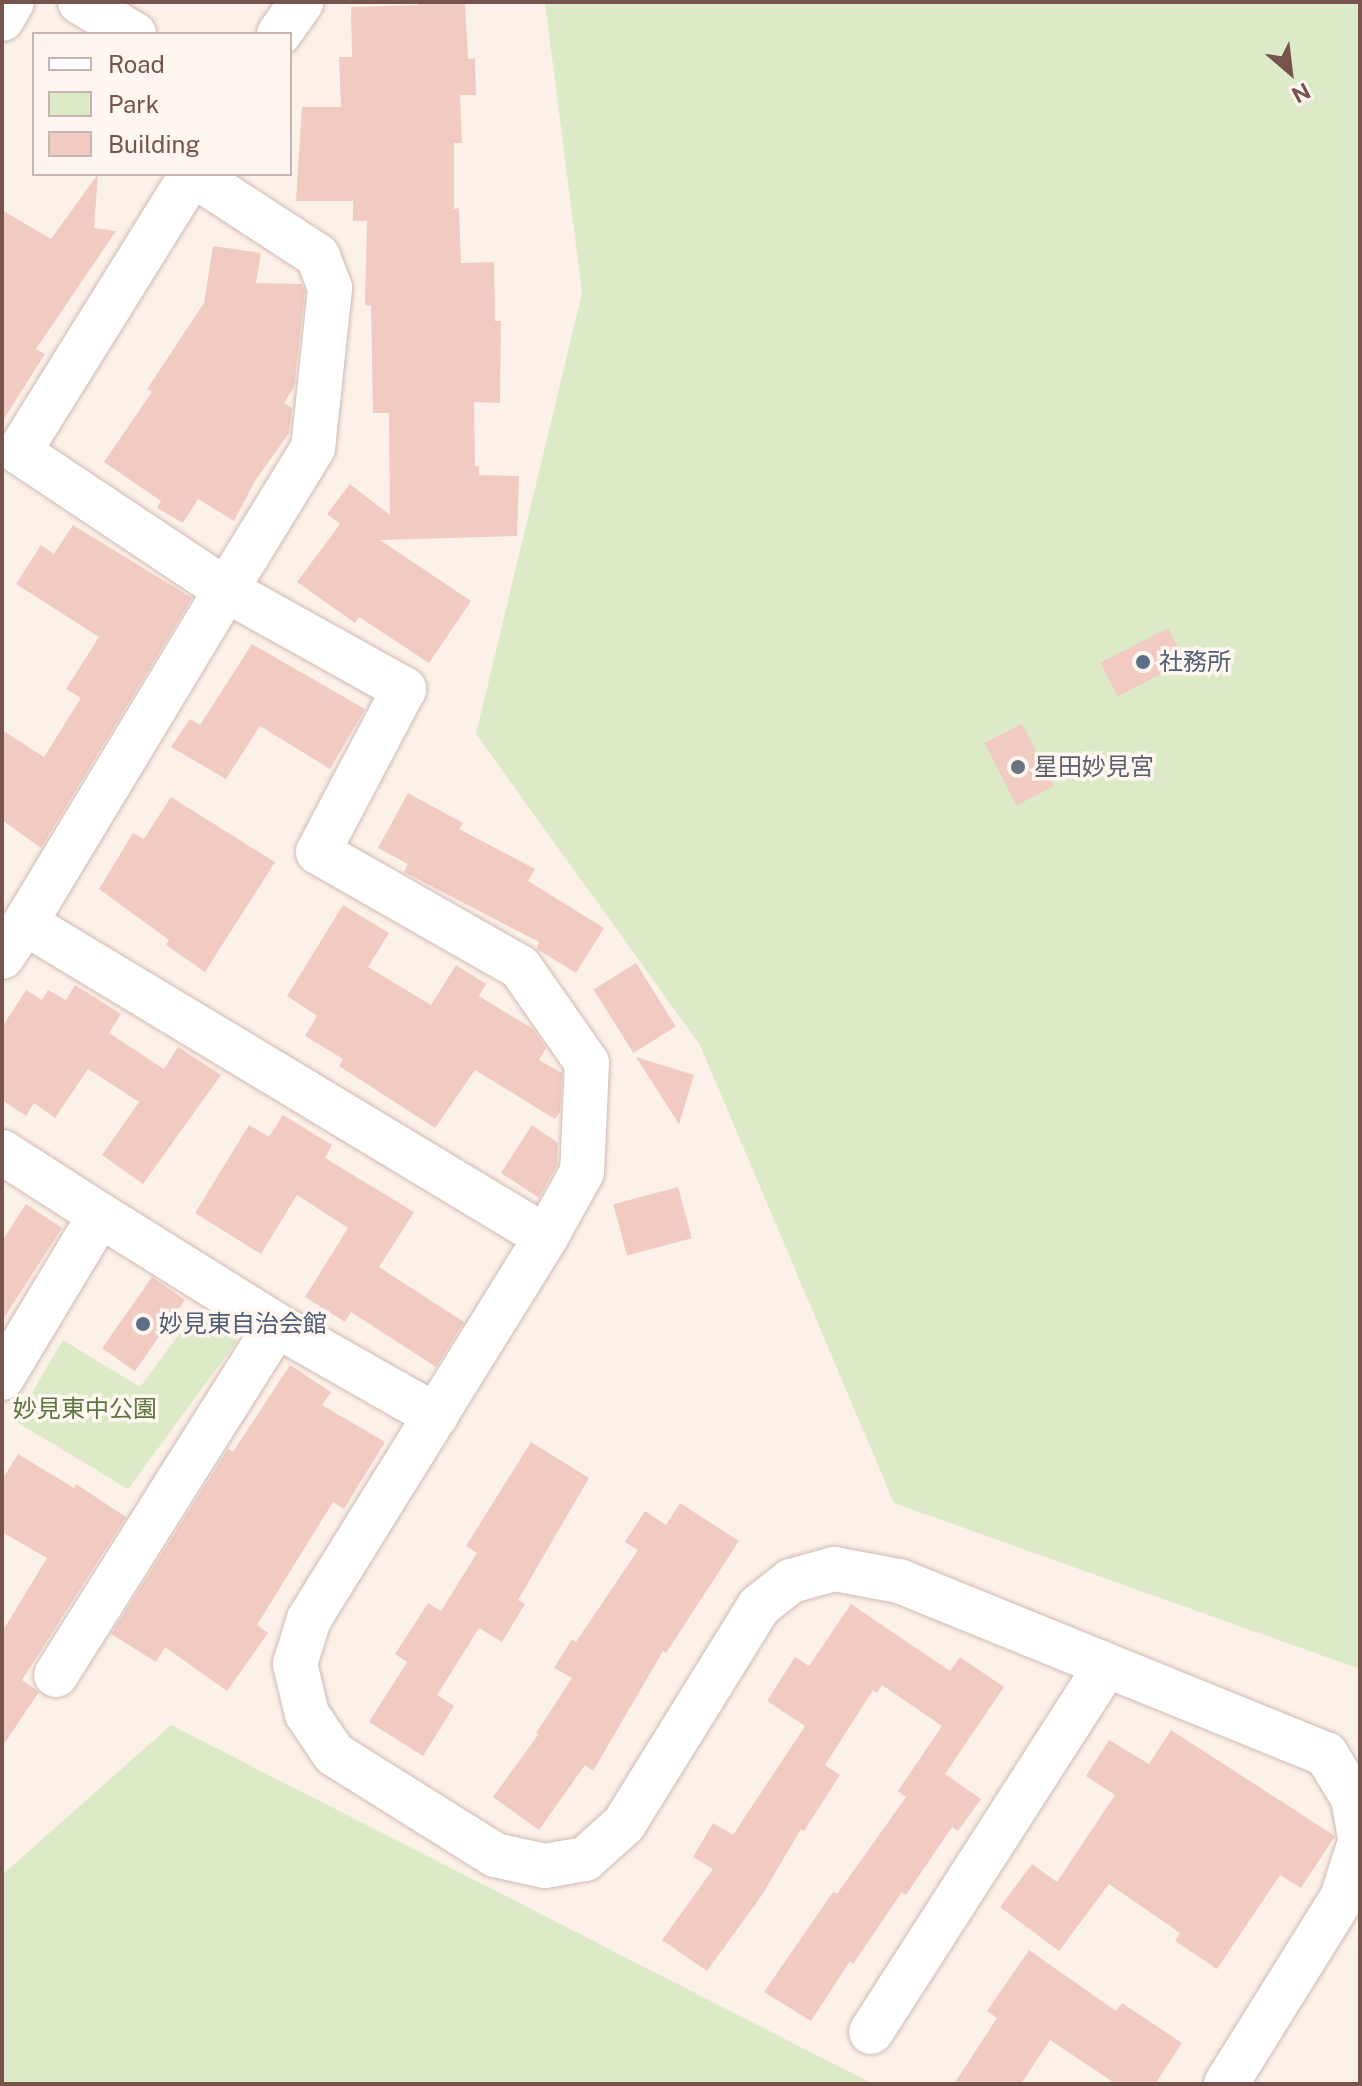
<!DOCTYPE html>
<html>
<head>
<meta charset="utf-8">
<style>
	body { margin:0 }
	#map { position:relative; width:1362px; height:2086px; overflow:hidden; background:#fcf1e9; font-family:"Public Sans","Noto Sans JP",sans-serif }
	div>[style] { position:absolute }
	.green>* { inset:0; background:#dceac7 }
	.building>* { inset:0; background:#f1cac1; transform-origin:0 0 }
	.roads { filter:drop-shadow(0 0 2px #d0b9b1) drop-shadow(0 0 2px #d0b9b1) }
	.street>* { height:44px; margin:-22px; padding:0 22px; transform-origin:22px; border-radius:22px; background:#fff }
	.dots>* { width:22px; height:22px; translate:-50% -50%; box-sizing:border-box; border:4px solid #fff6f0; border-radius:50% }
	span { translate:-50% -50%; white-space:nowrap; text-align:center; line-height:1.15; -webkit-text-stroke:7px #fff6f0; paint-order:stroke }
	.service-label { font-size:24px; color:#4e5e75 }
	.left { translate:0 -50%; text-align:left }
	.worship-label { font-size:24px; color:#5b616d }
	.park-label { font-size:24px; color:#5c7641 }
	.frame { position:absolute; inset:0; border:4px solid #76534d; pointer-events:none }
	.legend { position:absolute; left:32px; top:32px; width:260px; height:144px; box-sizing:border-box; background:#fff6f0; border:2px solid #c8b5af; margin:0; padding:10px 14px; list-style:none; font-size:24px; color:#76534d }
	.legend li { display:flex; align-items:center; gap:16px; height:40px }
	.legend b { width:40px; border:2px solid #c8b5af }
	.north { position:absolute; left:1250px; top:32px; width:80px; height:80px; -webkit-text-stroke:6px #fff6f0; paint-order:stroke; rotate:152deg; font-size:22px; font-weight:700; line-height:32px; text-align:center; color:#76534d }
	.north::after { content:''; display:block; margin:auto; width:28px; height:36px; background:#76534d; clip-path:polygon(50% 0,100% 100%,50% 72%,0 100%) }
</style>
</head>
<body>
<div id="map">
	<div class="green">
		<div style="clip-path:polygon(545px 2px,1360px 2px,1360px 1669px,894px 1503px,700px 1045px,476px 734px,582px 293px)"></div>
		<div style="clip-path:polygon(195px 1313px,237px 1341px,128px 1489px,15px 1421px,63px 1340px,140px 1387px)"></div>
		<div style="clip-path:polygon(171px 1725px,873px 2084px,2px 2084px,2px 1875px)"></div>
	</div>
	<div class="building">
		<div style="clip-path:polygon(418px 2px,465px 2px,468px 59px,475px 58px,476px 95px,460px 95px,462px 143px,454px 143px,454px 209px,459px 208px,461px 263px,494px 262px,495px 321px,501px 321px,500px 403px,474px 402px,475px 466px,479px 466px,479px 475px,519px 476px,517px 536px,380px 540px,471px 601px,429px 663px,359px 617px,355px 623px,297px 582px,340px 524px,327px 514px,350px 484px,390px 515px,389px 413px,373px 413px,371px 306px,365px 305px,367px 221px,353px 221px,353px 201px,296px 201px,302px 107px,341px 107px,339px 57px,352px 57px,351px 7px,418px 5px)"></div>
		<div style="clip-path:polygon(98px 174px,94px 228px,116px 231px,36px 349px,45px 354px,2px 422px,2px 210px,51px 239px)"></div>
		<div style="clip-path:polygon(213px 246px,261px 253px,256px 283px,302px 284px,305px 291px,294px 387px,284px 403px,292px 408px,289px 433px,255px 481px,234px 521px,198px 499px,183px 523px,157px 508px,161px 501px,104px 462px,152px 392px,147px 389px,204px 303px)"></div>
		<div style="clip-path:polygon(73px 525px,192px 598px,41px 848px,2px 820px,2px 730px,44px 757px,81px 698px,66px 689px,99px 637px,16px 584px,41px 545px,54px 554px)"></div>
		<div style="left:1168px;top:628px;width:38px;height:76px;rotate:63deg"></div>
		<div style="clip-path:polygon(252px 644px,365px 709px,330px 769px,260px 726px,226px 779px,171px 747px,190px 719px,200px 725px)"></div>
		<div style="left:1022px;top:724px;width:70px;height:42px;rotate:63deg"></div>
		<div style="clip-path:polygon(408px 793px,463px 823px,459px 829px,535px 869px,528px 881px,604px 928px,576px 973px,537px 949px,539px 942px,404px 872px,408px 864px,378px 848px)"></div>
		<div style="clip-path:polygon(171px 797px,275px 862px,205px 972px,166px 945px,169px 940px,99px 889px,133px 833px,144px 839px)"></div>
		<div style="clip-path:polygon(343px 905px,389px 933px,368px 967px,431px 1005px,456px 965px,486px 984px,479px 996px,533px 1029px,546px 1048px,539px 1060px,562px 1073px,560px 1112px,555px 1119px,475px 1070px,435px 1128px,339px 1066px,343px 1059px,305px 1036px,317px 1016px,287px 996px)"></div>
		<div style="left:636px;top:963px;width:75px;height:50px;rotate:58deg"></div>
		<div style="clip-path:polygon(75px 985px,121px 1014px,109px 1033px,164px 1069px,178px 1047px,221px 1075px,143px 1184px,102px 1155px,139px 1102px,88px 1069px,55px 1118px,34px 1103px,26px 1116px,2px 1100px,2px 1027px,26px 990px,42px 1000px,48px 990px,66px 1000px)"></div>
		<div style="clip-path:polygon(636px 1057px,694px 1075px,679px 1124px)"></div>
		<div style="clip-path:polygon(283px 1115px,332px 1145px,325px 1158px,414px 1212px,379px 1267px,464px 1322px,436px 1367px,351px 1312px,345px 1322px,305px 1297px,348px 1228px,297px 1195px,261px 1254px,195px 1213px,249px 1125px,269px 1137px)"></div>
		<div style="clip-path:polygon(532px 1125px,558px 1143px,557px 1165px,539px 1198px,501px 1173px)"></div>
		<div style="left:678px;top:1187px;width:53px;height:67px;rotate:75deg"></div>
		<div style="clip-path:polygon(26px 1204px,62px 1228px,2px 1321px,2px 1241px)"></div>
		<div style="left:152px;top:1277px;width:40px;height:87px;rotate:35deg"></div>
		<div style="clip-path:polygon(290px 1365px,331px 1392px,322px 1405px,385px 1442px,344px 1509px,333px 1502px,257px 1625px,268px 1633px,227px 1691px,165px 1647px,156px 1662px,111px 1634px,228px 1449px,233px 1452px)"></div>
		<div style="clip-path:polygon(531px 1442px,589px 1478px,518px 1600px,525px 1604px,502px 1642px,479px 1628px,437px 1695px,454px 1706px,423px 1756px,369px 1722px,407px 1662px,395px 1654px,428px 1603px,441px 1611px,477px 1553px,466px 1546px)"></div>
		<div style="clip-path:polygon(18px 1454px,74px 1488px,76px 1484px,126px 1517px,22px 1680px,39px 1692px,2px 1747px,2px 1632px,47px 1558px,2px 1532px,2px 1480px)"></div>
		<div style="clip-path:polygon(680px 1503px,739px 1541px,666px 1653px,663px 1651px,593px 1771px,585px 1765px,539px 1830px,493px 1797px,538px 1735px,536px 1733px,572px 1678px,554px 1668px,572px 1639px,576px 1642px,638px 1550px,625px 1542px,645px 1511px,666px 1525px)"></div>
		<div style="clip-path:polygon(851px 1604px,950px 1671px,960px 1657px,1004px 1687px,945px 1774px,981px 1799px,958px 1831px,952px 1827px,906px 1895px,902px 1892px,853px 1964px,850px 1961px,811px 2021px,764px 1992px,833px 1892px,837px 1894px,906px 1797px,898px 1791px,942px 1726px,882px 1685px,877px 1693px,873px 1690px,825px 1765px,840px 1775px,804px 1831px,801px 1829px,762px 1895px,707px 1971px,662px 1940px,713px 1869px,693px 1857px,713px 1823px,733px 1835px,805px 1726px,767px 1701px,795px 1657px,809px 1666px)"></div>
		<div style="clip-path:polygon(1171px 1730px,1335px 1836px,1301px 1888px,1280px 1875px,1217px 1969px,1175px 1941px,1180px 1933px,1109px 1884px,1059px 1951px,1000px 1907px,1032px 1864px,1057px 1882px,1115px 1795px,1086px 1776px,1109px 1740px,1149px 1764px)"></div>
		<div style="clip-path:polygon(1029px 1950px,1116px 2011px,1122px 2003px,1182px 2043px,1155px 2084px,1116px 2084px,1050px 2040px,1021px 2084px,954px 2084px,997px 2018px,987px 2011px)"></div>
	</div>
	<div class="roads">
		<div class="street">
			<div style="left:80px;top:2px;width:63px;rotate:30.7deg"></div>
			<div style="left:2px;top:19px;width:20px;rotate:-60deg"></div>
			<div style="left:279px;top:34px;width:39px;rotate:-55deg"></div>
			<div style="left:25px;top:923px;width:389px;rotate:-58.9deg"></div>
			<div style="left:226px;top:590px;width:167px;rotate:-58.5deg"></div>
			<div style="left:313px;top:448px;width:161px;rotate:-83.9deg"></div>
			<div style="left:330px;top:288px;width:34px;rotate:-111deg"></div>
			<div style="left:318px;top:256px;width:150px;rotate:-146.9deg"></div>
			<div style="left:192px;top:174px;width:327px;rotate:121.9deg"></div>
			<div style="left:19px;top:452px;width:249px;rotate:33.7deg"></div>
			<div style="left:226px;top:590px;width:204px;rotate:29.1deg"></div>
			<div style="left:404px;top:689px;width:184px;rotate:117.8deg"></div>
			<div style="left:318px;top:852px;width:232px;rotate:29.7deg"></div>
			<div style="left:520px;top:967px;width:117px;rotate:55.1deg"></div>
			<div style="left:587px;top:1063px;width:109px;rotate:92.6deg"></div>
			<div style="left:582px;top:1172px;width:74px;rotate:119deg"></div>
			<div style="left:546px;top:1237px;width:450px;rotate:121.8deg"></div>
			<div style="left:309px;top:1619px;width:47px;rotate:107.3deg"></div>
			<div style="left:295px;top:1664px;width:51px;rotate:76.5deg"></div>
			<div style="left:307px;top:1714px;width:48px;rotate:56deg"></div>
			<div style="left:334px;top:1754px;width:190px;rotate:32.1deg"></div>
			<div style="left:495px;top:1855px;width:51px;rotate:12.4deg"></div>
			<div style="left:545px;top:1866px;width:41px;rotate:-9.9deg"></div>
			<div style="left:585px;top:1859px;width:52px;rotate:-41.9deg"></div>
			<div style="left:624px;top:1824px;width:256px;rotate:-58.2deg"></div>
			<div style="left:759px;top:1606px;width:41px;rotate:-38deg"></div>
			<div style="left:791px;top:1581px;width:45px;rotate:-15.6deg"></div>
			<div style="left:834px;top:1569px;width:66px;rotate:10.5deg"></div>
			<div style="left:899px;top:1581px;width:461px;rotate:22.1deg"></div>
			<div style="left:1326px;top:1754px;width:52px;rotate:58.5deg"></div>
			<div style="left:1353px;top:1798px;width:39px;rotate:80deg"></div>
			<div style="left:2px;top:957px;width:41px;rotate:-55.9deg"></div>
			<div style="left:25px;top:923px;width:608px;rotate:31.08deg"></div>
			<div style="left:2px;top:1152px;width:117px;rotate:32.7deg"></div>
			<div style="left:2px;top:1378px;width:190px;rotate:-59deg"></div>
			<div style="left:100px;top:1215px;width:208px;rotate:32deg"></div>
			<div style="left:276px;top:1325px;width:184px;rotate:29.6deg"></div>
			<div style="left:56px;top:1675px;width:413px;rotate:-57.8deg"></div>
			<div style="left:871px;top:2032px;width:435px;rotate:-57.3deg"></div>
			<div style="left:1226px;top:2084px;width:219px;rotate:-58.1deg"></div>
			<div style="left:1342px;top:1898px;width:59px;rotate:-72.2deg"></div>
		</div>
	</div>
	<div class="dots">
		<div style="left:1143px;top:662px;background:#5c6f8a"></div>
		<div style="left:1018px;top:767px;background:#6b7280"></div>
		<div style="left:143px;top:1324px;background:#5c6f8a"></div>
	</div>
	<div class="service-label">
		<span class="left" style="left:1159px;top:662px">社務所</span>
		<span class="left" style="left:159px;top:1324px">妙見東自治会館</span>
	</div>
	<div class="worship-label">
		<span class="left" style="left:1034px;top:767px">星田妙見宮</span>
	</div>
	<div class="park-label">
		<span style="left:85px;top:1409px">妙見東中公園</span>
	</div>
	<div class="frame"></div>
	<ul class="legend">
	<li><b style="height:10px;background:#fff"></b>Road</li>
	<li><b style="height:22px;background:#dceac7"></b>Park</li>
	<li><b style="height:22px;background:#f1cac1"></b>Building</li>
	</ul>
	<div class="north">N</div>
</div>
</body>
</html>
